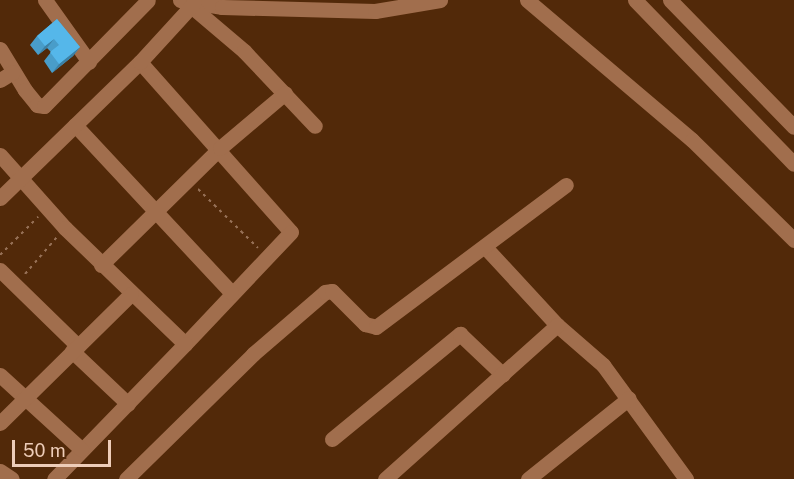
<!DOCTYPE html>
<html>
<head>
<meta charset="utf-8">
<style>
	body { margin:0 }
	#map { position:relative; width:794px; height:479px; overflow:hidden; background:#522909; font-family:"Public Sans",sans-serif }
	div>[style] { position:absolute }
	.path>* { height:2px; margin-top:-1px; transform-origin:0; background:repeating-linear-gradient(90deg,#977157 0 3px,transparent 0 7.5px) }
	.minor>* { height:15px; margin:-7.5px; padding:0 7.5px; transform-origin:7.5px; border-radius:7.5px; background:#a16e4d }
	.wall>* { inset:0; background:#499dc9 }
	.shaded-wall>* { inset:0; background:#3c80a4 }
	.building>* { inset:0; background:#55b7ea }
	span { translate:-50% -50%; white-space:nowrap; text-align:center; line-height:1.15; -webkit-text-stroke:6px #522909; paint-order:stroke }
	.scale { position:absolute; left:12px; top:440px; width:99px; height:27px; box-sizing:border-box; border:3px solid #eecdb9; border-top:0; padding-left:8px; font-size:18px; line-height:21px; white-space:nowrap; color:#eecdb9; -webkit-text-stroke:4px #522909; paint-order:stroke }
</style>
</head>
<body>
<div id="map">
	<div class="path">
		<div style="left:198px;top:189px;width:84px;rotate:44.5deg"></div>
		<div style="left:0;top:255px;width:54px;rotate:-45deg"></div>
		<div style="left:25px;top:274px;width:49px;rotate:-49.1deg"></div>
	</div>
	<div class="minor">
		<div style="left:45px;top:0;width:76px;rotate:54.6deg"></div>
		<div style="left:180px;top:0;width:43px;rotate:9.5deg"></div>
		<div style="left:222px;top:7px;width:153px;rotate:1.5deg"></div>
		<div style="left:375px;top:11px;width:66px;rotate:-9.6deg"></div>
		<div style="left:527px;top:0;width:216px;rotate:40.3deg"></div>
		<div style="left:692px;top:140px;width:143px;rotate:44.4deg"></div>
		<div style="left:635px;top:0;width:228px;rotate:45.9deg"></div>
		<div style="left:670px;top:0;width:177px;rotate:45.7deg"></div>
		<div style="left:191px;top:6px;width:70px;rotate:40.3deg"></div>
		<div style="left:244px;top:51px;width:103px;rotate:46.6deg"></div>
		<div style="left:0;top:49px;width:48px;rotate:58.6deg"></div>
		<div style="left:25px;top:90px;width:19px;rotate:51deg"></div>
		<div style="left:37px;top:105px;width:7px;rotate:8deg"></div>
		<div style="left:44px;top:106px;width:148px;rotate:-45.5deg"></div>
		<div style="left:140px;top:62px;width:227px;rotate:48.4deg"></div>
		<div style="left:291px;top:232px;width:154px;rotate:133.4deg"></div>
		<div style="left:0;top:80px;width:15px;rotate:-32deg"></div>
		<div style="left:75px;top:125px;width:229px;rotate:47deg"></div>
		<div style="left:0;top:155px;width:98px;rotate:48.3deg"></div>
		<div style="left:65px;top:228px;width:167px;rotate:44deg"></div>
		<div style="left:185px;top:344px;width:188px;rotate:134.1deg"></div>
		<div style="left:0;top:198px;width:195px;rotate:-44.2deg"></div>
		<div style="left:140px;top:62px;width:80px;rotate:-47.5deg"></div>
		<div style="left:485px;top:247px;width:106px;rotate:47.3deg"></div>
		<div style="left:557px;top:325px;width:61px;rotate:41deg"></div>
		<div style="left:603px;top:365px;width:141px;rotate:53.9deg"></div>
		<div style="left:101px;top:265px;width:167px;rotate:-44.5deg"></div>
		<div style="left:220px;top:148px;width:85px;rotate:-40.2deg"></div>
		<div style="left:0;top:270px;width:109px;rotate:44.3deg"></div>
		<div style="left:72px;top:351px;width:77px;rotate:43.4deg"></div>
		<div style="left:0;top:375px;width:110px;rotate:42.4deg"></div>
		<div style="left:0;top:423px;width:184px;rotate:-44.6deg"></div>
		<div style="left:332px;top:439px;width:166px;rotate:-39.4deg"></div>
		<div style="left:460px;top:334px;width:59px;rotate:43.6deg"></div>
		<div style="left:0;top:471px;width:14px;rotate:34deg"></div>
		<div style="left:126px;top:479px;width:178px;rotate:-44.5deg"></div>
		<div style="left:253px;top:354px;width:95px;rotate:-40.7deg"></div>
		<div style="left:325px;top:292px;width:7px;rotate:-8deg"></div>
		<div style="left:332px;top:291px;width:47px;rotate:45deg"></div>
		<div style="left:365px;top:324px;width:11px;rotate:15deg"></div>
		<div style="left:376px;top:327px;width:237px;rotate:-36.8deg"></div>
		<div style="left:385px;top:479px;width:231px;rotate:-41.8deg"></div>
		<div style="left:528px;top:479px;width:129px;rotate:-38.7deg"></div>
	</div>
	<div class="wall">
		<div style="clip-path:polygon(57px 19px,80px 47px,73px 56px,52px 73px,44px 61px,51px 52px,47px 48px,38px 55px,30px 45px,37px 36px)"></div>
	</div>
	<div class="shaded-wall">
		<div style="clip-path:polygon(54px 39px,47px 48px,38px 55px,45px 46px)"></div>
		<div style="clip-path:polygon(80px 47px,73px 56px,52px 73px,59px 64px)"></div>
	</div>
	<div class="building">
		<div style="clip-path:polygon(57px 19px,80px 47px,59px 64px,50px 52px,59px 45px,54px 39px,45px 46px,37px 36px)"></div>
	</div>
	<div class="scale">50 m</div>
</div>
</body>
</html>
